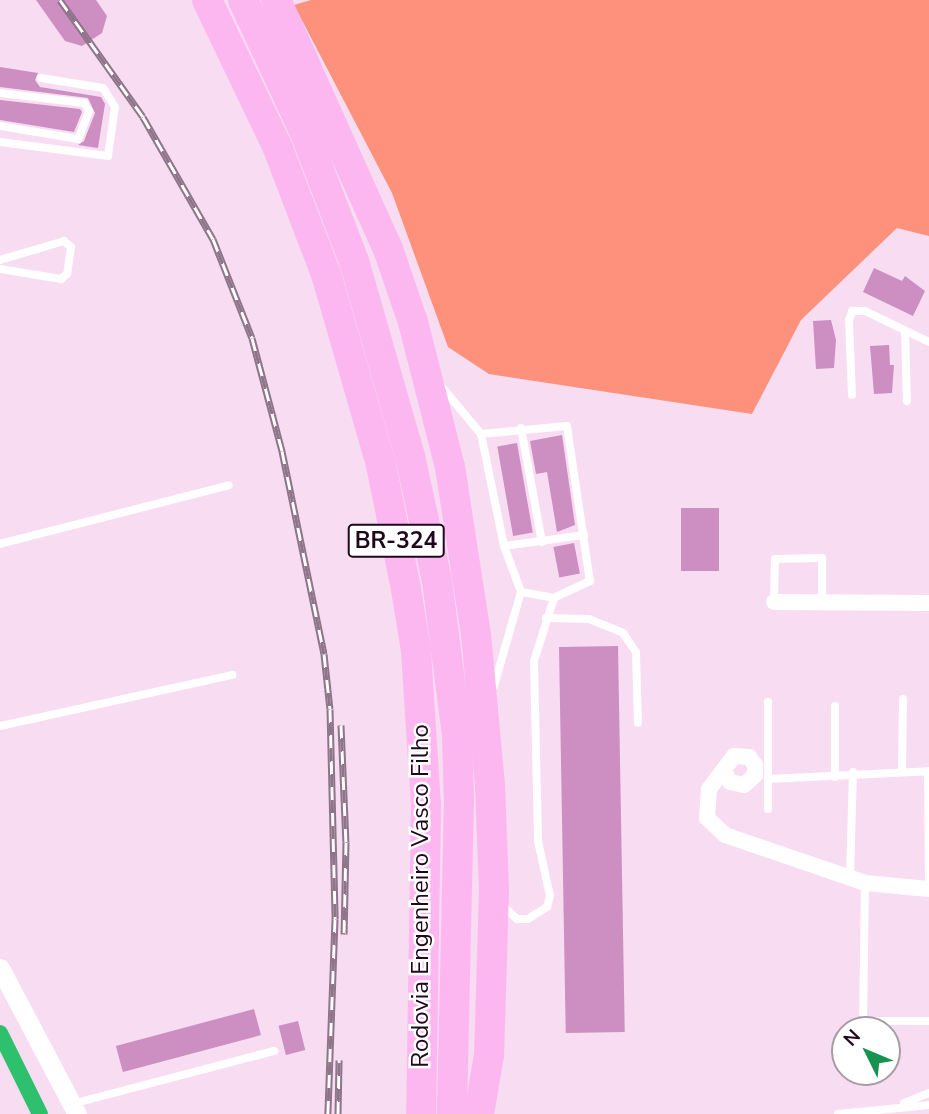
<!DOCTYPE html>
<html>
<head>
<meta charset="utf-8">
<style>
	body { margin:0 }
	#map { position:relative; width:929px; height:1114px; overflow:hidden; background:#f7dcf2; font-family:"Nunito Sans",sans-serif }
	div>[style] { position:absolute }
	.forest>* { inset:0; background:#fd917b }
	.canal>* { height:16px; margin:-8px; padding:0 8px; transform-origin:8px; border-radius:8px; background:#2fc06d }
	.building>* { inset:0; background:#cd8ec2; transform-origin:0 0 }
	.service>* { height:8px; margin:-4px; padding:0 4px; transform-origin:4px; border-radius:4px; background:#fff }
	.minor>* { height:16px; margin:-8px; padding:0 8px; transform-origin:8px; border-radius:8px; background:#fff }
	.tertiary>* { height:19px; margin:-9.5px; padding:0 9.5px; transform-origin:9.5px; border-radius:9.5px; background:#fff }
	.motorway>* { height:30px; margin:-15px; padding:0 15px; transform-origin:15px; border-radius:15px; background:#fdb7f0 }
	.rail>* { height:7px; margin-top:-3.5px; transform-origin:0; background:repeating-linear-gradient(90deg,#fff 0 13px,#8e758a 0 26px); box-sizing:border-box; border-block:2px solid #8e758a }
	span { translate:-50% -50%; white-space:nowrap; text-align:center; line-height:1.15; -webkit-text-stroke:5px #fff; paint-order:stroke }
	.shield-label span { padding:2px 5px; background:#fff; border:2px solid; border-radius:5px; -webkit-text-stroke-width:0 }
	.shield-label { font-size:23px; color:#1f081c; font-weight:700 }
	.street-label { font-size:24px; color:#1f081c }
	.north { position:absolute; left:831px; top:1016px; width:70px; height:70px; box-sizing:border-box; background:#fff; border:2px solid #a59ca4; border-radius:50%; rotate:313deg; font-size:19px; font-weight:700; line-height:28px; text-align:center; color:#1f081c }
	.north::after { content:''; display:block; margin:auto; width:24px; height:32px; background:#179350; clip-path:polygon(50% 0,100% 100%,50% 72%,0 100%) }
</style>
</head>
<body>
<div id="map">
	<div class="forest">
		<div style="clip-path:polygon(311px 0,929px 0,929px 236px,897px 228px,801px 320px,752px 414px,489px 374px,448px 347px,392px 193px,294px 5px)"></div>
	</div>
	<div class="canal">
		<div style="left:0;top:1033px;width:90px;rotate:63.7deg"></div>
	</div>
	<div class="building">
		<div style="clip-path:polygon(36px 0,96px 0,107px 16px,102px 33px,82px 46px,65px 41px)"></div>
		<div style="clip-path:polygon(0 67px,38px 73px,35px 80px,40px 87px,101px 97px,105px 104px,98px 148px,78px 145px,84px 141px,95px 113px,88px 98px,0 87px)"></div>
		<div style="clip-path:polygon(0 100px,80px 109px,82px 112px,74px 132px,0 120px)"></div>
		<div style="clip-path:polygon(874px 268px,902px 281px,905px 276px,925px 291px,913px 316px,863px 292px)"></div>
		<div style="clip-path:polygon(831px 320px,836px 340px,834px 368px,816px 369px,813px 321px)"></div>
		<div style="clip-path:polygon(889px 345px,890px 365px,894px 365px,892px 393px,874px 394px,870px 346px)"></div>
		<div style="clip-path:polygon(562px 435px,575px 525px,557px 532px,547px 472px,536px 474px,530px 441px)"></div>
		<div style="left:517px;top:443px;width:91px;height:20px;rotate:80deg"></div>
		<div style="left:681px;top:508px;width:38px;height:63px"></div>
		<div style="left:574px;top:543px;width:31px;height:21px;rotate:79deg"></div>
		<div style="left:618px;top:646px;width:386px;height:59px;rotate:89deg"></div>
		<div style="left:254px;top:1009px;width:27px;height:143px;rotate:75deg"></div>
		<div style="left:298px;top:1021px;width:30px;height:20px;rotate:76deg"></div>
	</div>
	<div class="service">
		<div style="left:0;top:93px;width:85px;rotate:6.8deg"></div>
		<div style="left:84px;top:103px;width:9px;rotate:58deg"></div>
		<div style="left:89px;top:111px;width:30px;rotate:111deg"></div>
		<div style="left:78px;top:139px;width:79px;rotate:-170.5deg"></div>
		<div style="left:0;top:142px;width:109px;rotate:7.4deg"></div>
		<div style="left:108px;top:156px;width:49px;rotate:-81.9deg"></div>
		<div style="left:115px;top:107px;width:22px;rotate:-122deg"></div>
		<div style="left:103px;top:88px;width:63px;rotate:-170.8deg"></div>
		<div style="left:0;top:260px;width:67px;rotate:-16.5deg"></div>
		<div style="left:64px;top:241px;width:9px;rotate:41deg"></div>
		<div style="left:71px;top:247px;width:27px;rotate:98deg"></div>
		<div style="left:67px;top:274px;width:8px;rotate:140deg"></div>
		<div style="left:61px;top:279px;width:62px;rotate:-170.7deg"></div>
		<div style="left:905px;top:331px;width:70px;rotate:88.4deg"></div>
		<div style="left:441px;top:386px;width:62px;rotate:50.2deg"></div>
		<div style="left:481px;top:434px;width:114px;rotate:78.4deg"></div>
		<div style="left:504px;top:546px;width:49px;rotate:69.7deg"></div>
		<div style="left:521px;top:592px;width:98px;rotate:106deg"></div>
		<div style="left:852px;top:395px;width:74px;rotate:-92.3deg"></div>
		<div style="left:849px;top:321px;width:10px;rotate:-73deg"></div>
		<div style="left:852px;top:311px;width:13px"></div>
		<div style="left:865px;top:311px;width:71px;rotate:25.8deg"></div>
		<div style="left:521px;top:428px;width:116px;rotate:79.6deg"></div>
		<div style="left:481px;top:434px;width:86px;rotate:-5.3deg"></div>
		<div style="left:567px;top:426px;width:157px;rotate:81.6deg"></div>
		<div style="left:590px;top:581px;width:40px;rotate:155deg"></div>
		<div style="left:554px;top:598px;width:66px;rotate:107.6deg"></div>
		<div style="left:534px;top:661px;width:180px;rotate:88.7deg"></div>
		<div style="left:538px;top:841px;width:56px;rotate:77.7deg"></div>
		<div style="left:550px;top:896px;width:11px;rotate:105deg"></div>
		<div style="left:547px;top:907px;width:22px;rotate:148deg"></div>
		<div style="left:528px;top:919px;width:11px;rotate:180deg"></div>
		<div style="left:517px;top:919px;width:21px;rotate:-137deg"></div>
		<div style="left:0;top:544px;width:236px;rotate:-14.4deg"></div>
		<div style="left:504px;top:546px;width:81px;rotate:-7.8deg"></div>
		<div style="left:521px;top:592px;width:34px;rotate:10deg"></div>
		<div style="left:774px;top:602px;width:43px;rotate:-88.7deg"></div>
		<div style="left:775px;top:559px;width:47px;rotate:-1.2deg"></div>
		<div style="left:822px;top:558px;width:45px;rotate:90deg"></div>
		<div style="left:546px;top:618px;width:43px;rotate:1.3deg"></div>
		<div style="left:589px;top:619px;width:37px;rotate:22deg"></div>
		<div style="left:623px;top:633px;width:23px;rotate:56deg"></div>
		<div style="left:636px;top:652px;width:71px;rotate:88.4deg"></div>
		<div style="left:0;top:726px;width:238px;rotate:-12.4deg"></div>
		<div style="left:928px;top:771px;width:116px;rotate:89.5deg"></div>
		<div style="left:902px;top:772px;width:73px;rotate:-89.2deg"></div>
		<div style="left:835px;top:777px;width:71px;rotate:-90deg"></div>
		<div style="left:768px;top:779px;width:161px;rotate:-2.8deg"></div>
		<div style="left:768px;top:809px;width:107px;rotate:-90deg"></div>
		<div style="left:850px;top:878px;width:106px;rotate:-88.4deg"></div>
		<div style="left:865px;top:883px;width:138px;rotate:90.8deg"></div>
		<div style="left:863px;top:1021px;width:66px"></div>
		<div style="left:904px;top:1103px;width:27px;rotate:-22deg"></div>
		<div style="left:72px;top:1104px;width:209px;rotate:-14.7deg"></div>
		<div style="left:838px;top:1114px;width:91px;rotate:-5.6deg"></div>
	</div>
	<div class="minor">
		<div style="left:774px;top:602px;width:155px;rotate:0.4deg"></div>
		<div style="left:725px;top:773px;width:10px;rotate:61deg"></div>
		<div style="left:730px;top:782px;width:14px;rotate:12deg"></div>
		<div style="left:744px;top:785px;width:15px;rotate:-42deg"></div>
		<div style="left:755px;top:775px;width:10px;rotate:-90deg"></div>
		<div style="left:755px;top:765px;width:10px;rotate:-127deg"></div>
		<div style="left:749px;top:757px;width:15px;rotate:-176deg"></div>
		<div style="left:734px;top:756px;width:41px;rotate:127.1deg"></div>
		<div style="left:709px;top:789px;width:29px;rotate:94deg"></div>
		<div style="left:707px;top:818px;width:25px;rotate:43deg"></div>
		<div style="left:725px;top:835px;width:148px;rotate:18.9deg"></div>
		<div style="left:865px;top:883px;width:64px;rotate:5.4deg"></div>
	</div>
	<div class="tertiary">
		<div style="left:0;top:968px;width:165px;rotate:62.2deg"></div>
	</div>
	<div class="motorway">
		<div style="left:207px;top:0;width:162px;rotate:64.4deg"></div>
		<div style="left:277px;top:146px;width:137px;rotate:69.1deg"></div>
		<div style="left:326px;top:274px;width:199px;rotate:73.9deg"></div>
		<div style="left:381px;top:465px;width:126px;rotate:78.6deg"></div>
		<div style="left:406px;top:589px;width:63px;rotate:80.8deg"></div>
		<div style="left:416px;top:651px;width:154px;rotate:86.3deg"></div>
		<div style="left:426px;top:805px;width:309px;rotate:90.9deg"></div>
		<div style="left:243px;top:0;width:147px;rotate:65deg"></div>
		<div style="left:305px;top:133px;width:137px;rotate:69.1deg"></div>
		<div style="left:354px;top:261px;width:203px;rotate:74deg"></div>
		<div style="left:410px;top:456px;width:128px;rotate:77.8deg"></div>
		<div style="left:437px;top:581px;width:154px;rotate:82.6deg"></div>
		<div style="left:457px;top:734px;width:66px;rotate:88.3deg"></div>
		<div style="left:459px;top:800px;width:314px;rotate:91.3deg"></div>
		<div style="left:276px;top:0;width:273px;rotate:65.8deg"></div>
		<div style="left:388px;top:249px;width:77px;rotate:71.1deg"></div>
		<div style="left:413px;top:322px;width:150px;rotate:75.7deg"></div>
		<div style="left:450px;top:467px;width:169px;rotate:81.2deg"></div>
		<div style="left:476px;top:634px;width:152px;rotate:84.7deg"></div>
		<div style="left:490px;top:785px;width:105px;rotate:87.8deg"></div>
		<div style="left:494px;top:890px;width:165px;rotate:91.7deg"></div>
		<div style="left:489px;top:1055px;width:60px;rotate:99.6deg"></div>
	</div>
	<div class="rail">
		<div style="left:60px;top:0;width:143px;rotate:54.6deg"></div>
		<div style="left:143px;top:117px;width:141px;rotate:60.2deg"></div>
		<div style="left:213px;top:239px;width:106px;rotate:68.5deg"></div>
		<div style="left:252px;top:338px;width:117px;rotate:75.1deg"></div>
		<div style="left:282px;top:451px;width:207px;rotate:78.3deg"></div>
		<div style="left:324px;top:654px;width:55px;rotate:83.8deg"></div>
		<div style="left:330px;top:709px;width:210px;rotate:88.6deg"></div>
		<div style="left:335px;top:919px;width:195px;rotate:92.1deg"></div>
		<div style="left:341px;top:725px;width:117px;rotate:87.6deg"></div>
		<div style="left:346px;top:842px;width:92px;rotate:91.2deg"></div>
		<div style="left:338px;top:1114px;width:54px;rotate:-88.9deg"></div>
	</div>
	<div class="shield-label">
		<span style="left:396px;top:541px">BR-324</span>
	</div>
	<div class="street-label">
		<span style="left:421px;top:896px;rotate:-90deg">Rodovia Engenheiro Vasco Filho</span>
	</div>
	<div class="north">N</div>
</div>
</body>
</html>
